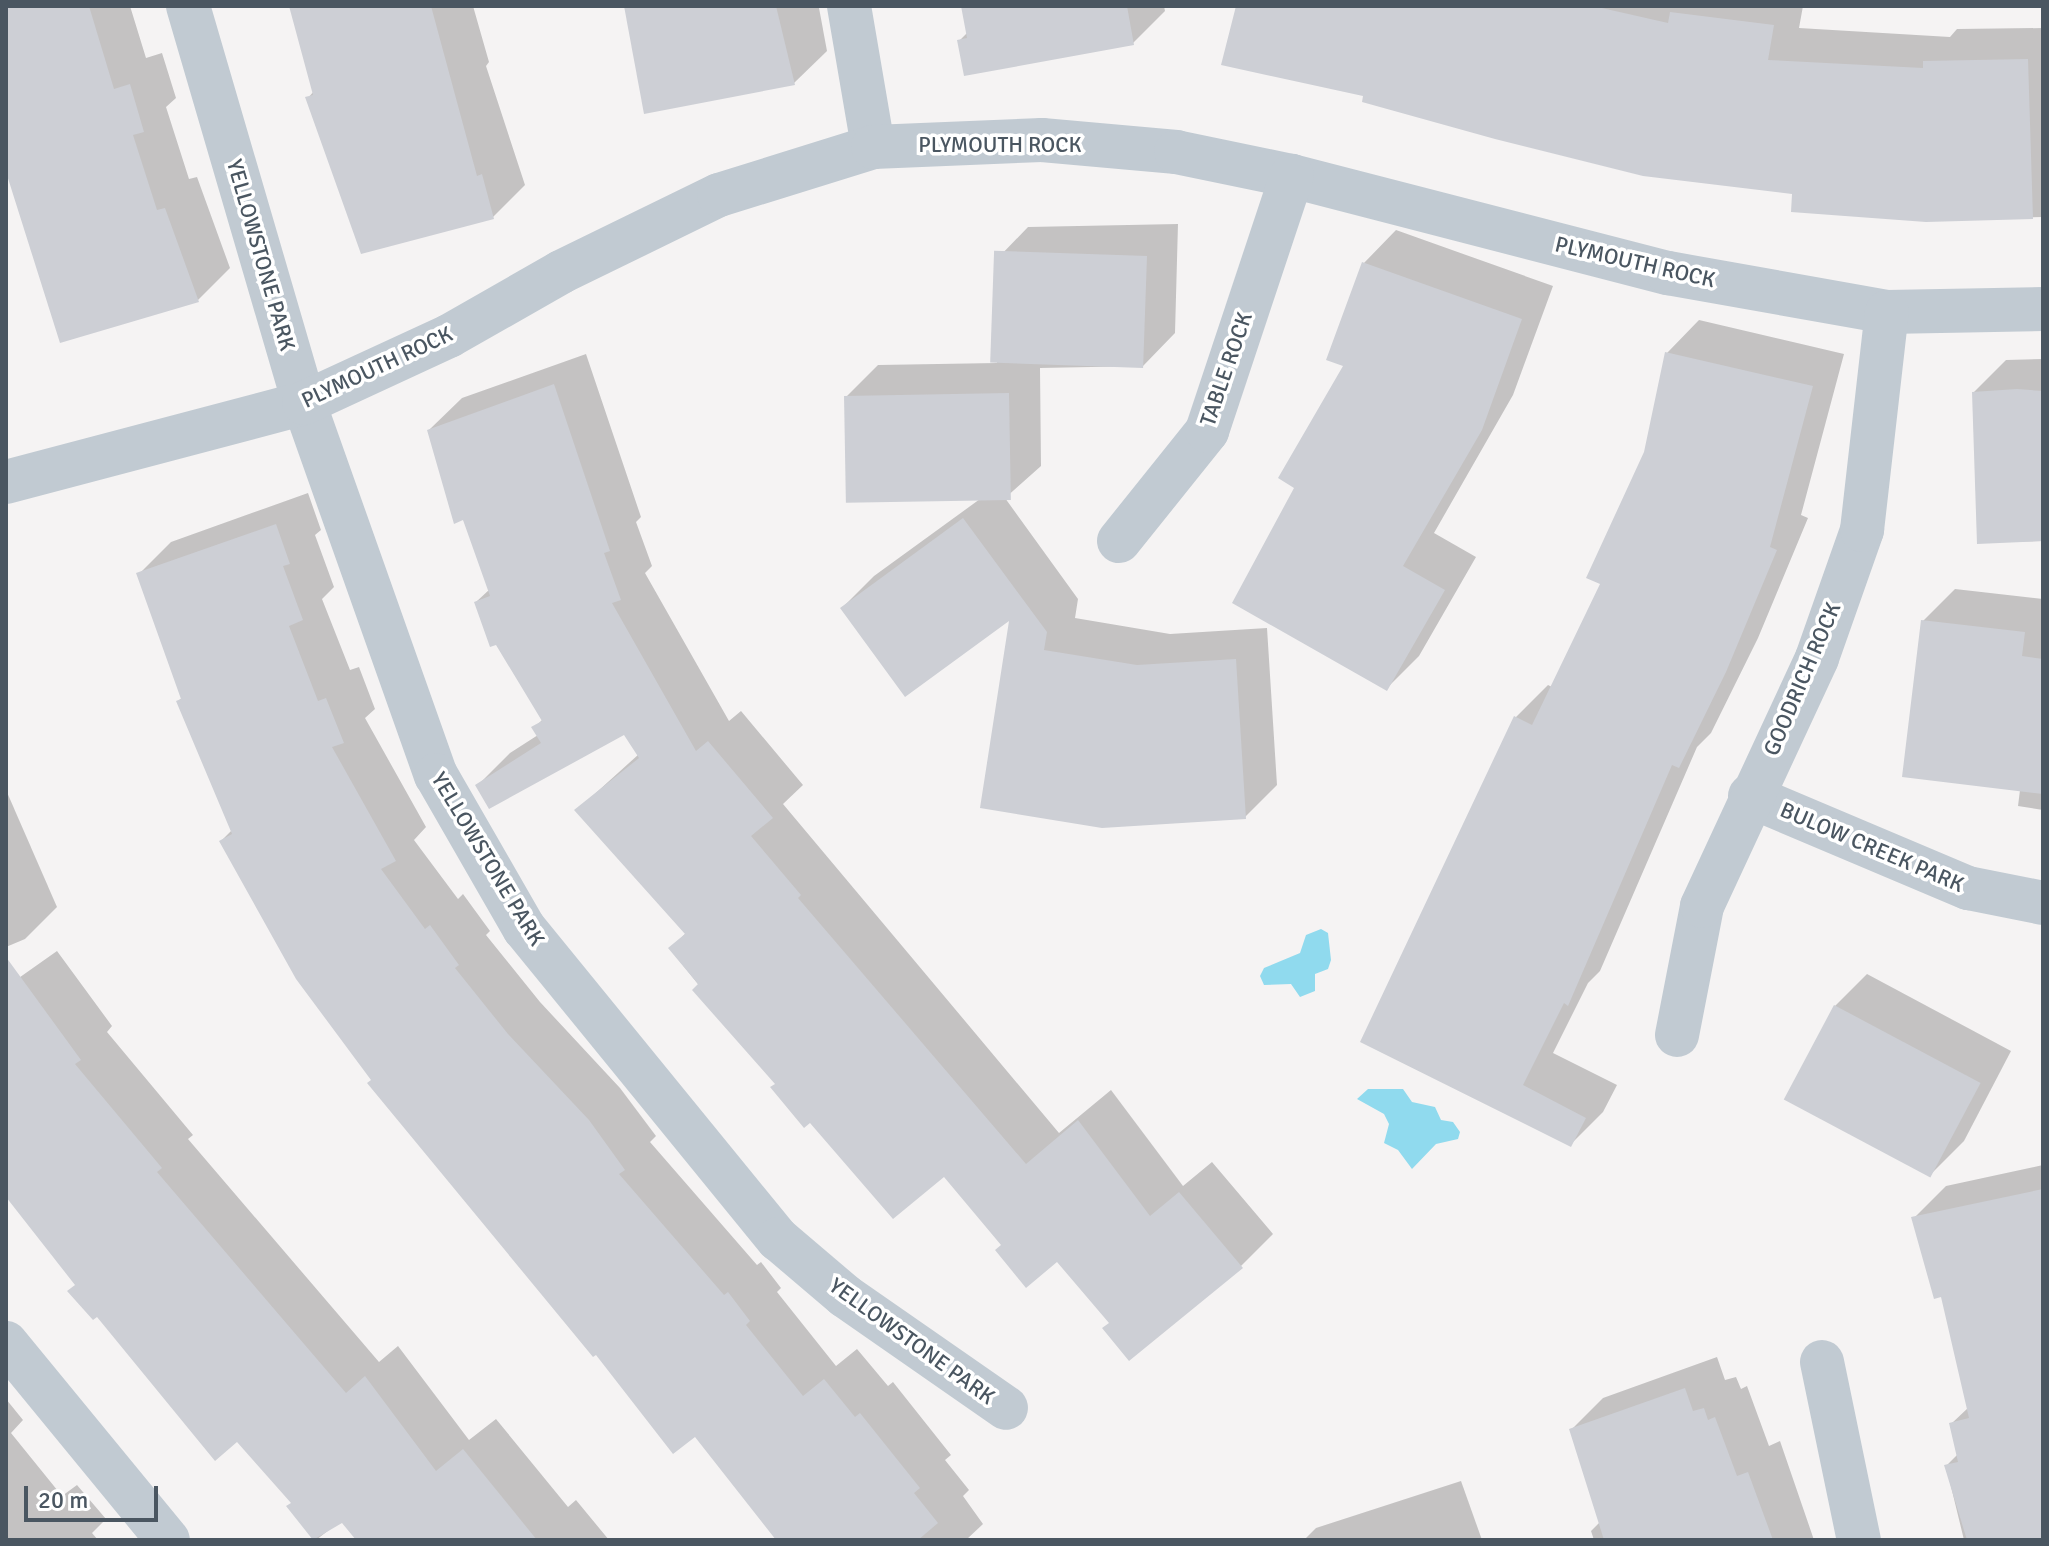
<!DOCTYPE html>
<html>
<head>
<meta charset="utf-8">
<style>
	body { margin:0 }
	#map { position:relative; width:2049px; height:1546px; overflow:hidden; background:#f5f3f3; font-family:Signika,sans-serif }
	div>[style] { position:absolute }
	.water>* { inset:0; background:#90daee }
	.shadow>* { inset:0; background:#0003 }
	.building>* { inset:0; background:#cdcfd5; transform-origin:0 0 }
	.street>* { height:44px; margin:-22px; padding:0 22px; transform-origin:22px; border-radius:22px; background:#c1cad2 }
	span { translate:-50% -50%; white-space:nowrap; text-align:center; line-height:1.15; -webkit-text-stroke:7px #fff; paint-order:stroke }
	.street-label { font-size:22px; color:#4a5661 }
	.frame { position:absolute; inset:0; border:8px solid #4a5661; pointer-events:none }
	.scale { position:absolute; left:24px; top:1486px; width:134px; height:36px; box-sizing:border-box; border:4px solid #4a5661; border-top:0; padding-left:10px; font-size:24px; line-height:28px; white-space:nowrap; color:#4a5661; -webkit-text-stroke:6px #fff; paint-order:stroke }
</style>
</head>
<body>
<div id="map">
	<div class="water">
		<div style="clip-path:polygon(1321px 929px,1328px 933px,1331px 960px,1328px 969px,1315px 974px,1315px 991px,1300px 997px,1291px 984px,1264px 985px,1260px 976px,1264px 968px,1300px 953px,1306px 935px)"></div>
		<div style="clip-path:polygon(1368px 1089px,1403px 1089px,1412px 1102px,1435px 1107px,1441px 1120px,1453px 1122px,1460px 1132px,1458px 1139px,1436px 1144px,1412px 1169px,1398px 1150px,1384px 1143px,1389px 1124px,1384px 1114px,1357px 1099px)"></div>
	</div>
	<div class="shadow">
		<div style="clip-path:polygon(6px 6px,130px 6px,146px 58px,162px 53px,176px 98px,166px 107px,189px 179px,197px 177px,230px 268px,198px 300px,6px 159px)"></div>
		<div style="clip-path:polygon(290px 6px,473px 6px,489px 62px,486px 66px,525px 185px,493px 217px,308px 98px,314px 91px)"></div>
		<div style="clip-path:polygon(626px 6px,813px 6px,819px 8px,827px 51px,794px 83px)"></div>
		<div style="clip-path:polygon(963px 6px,1164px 6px,1165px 11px,1133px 43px,959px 41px,968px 32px)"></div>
		<div style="clip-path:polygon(1238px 6px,1803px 6px,1799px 28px,1950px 37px,1957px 29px,2043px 28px,2043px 217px,1926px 220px,1365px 94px)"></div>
		<div style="clip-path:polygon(1178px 224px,1175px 333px,1143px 366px,1040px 368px,1041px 466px,1005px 498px,1078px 599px,1075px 618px,1170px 634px,1267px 628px,1277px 785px,1245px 817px,1103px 826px,1012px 617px,842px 608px,874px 576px,980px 499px,846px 397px,878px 365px,997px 363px,996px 260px,1028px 227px)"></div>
		<div style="clip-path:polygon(1396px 230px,1553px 286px,1513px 395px,1434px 533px,1476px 557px,1419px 656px,1387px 688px,1297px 487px,1346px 365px,1329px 359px,1364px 263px)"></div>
		<div style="clip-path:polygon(1699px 320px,1844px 354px,1801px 515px,1808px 518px,1758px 638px,1711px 733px,1697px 747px,1600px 971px,1588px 983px,1553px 1053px,1617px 1085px,1603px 1112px,1571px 1144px,1363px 1041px,1516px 717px,1548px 685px,1552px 687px,1603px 583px,1646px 453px,1667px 353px)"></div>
		<div style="clip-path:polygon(586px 354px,641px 517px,636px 522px,652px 566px,645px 573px,729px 721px,741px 711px,803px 785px,783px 804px,1059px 1133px,1111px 1090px,1183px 1186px,1212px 1162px,1273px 1234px,1241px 1266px,1111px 1322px,1058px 1259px,1003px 1245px,944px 1174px,777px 1083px,670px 949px,686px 933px,577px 810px,639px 754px,624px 732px,478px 785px,510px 753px,538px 735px,534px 728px,543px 719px,476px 602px,490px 589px,429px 430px,462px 398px)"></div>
		<div style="clip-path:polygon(2043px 359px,2043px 541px,1979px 542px,1974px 392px,2006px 360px)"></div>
		<div style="clip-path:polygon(308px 493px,321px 530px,315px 535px,334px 587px,322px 599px,350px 670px,359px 667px,375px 709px,365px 718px,426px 827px,414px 840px,458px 899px,463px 894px,490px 931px,486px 935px,540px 1002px,620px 1088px,656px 1136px,650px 1142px,757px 1265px,761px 1262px,781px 1288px,777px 1292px,836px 1366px,857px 1349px,888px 1386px,893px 1382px,951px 1455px,945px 1460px,969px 1490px,963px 1496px,983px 1524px,966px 1540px,782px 1540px,695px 1435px,597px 1352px,374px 1079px,221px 841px,232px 830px,178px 701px,183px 697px,139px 574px,171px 542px)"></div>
		<div style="clip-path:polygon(1955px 589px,2043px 599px,2043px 810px,2018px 806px,2020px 790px,1923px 621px)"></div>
		<div style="clip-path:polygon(6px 790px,57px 907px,25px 939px,6px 947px)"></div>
		<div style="clip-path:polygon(57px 951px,112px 1026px,107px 1032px,193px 1135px,188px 1139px,379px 1362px,398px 1346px,469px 1440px,496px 1419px,568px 1507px,576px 1500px,609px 1540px,357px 1540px,342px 1520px,316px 1540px,289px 1506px,293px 1502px,238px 1439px,77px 1284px,6px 1192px,6px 987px)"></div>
		<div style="clip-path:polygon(1867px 974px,2011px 1051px,1964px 1141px,1932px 1173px,1835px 1006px)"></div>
		<div style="clip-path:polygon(2043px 1165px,2043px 1540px,1964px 1540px,1946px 1466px,1958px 1454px,1951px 1424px,1969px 1407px,1942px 1295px,1914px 1218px,1946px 1186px)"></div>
		<div style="clip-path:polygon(1717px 1357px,1725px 1380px,1736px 1377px,1741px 1389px,1747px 1386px,1769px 1446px,1780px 1441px,1814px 1540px,1594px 1540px,1591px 1531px,1600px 1522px,1571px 1430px,1603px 1398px)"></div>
		<div style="clip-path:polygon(6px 1399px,23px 1420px,11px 1433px,62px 1496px,77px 1485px,106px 1519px,92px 1533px,98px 1540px,6px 1540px)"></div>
		<div style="clip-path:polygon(1461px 1481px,1482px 1540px,1304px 1540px,1316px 1528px)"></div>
	</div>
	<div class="building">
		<div style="clip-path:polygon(6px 6px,89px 6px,114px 89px,130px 84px,144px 132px,133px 135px,157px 210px,165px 208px,199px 302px,60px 343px,6px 172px)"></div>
		<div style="clip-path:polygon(289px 6px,431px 6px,477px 176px,482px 174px,494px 219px,361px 254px,305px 97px,313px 95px)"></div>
		<div style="clip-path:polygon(624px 6px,776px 6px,795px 85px,644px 114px)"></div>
		<div style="clip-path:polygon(961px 6px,1127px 6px,1134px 45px,964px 76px,957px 40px,967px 38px)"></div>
		<div style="clip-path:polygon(1236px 6px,1593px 6px,1668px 23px,1670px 12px,1774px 25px,1768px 60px,1923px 68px,1923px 61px,2028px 59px,2033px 219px,1926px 222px,1791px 212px,1792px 194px,1643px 176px,1495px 139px,1362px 102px,1363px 96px,1221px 65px)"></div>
		<div style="left:1147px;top:256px;width:112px;height:153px;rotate:92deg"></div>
		<div style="clip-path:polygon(1362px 262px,1522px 319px,1482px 430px,1403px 566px,1445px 590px,1387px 691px,1232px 603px,1294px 488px,1278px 478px,1343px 366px,1326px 360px)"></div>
		<div style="clip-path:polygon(1665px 352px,1813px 386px,1770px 547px,1777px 550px,1726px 672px,1679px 768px,1672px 765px,1568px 1006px,1564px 1003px,1523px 1085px,1586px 1118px,1571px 1147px,1360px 1042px,1514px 716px,1532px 725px,1600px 584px,1586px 578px,1644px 452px)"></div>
		<div style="clip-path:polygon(554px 384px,610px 551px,604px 553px,621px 600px,612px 603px,696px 751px,708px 741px,773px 818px,751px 836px,801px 895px,798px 898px,1026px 1164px,1078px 1120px,1150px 1216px,1179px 1192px,1243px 1268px,1129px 1361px,1102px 1328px,1109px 1323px,1057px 1262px,1026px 1288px,995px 1250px,1001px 1245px,944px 1177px,893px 1219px,810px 1123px,804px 1128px,770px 1087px,775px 1084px,692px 990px,698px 984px,668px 948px,685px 934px,574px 810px,639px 758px,624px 735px,489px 809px,475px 785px,541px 743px,531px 727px,542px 721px,496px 645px,490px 647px,474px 602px,490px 596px,463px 520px,454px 524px,427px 430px)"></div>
		<div style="clip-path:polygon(2017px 389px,2043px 391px,2043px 541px,1977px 544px,1972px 392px)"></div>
		<div style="left:1009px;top:393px;width:107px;height:165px;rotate:89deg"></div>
		<div style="clip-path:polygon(963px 518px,1047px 632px,1044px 650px,1137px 665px,1236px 659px,1246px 819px,1102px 828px,980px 808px,1009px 621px,905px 697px,840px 608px)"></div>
		<div style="clip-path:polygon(276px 524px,290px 564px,283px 566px,303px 620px,289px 626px,318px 701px,326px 698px,344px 743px,332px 747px,396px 861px,381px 869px,425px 929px,430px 925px,459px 965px,455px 968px,508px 1034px,589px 1120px,625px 1170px,619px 1174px,724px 1295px,728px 1292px,750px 1321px,746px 1325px,803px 1396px,824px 1379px,855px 1417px,860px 1413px,920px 1488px,914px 1493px,938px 1523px,918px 1540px,776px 1540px,695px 1437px,673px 1454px,596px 1355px,593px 1357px,367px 1083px,371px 1080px,296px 979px,219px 841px,232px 834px,176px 701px,181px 699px,136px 573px)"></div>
		<div style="clip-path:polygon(1921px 620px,2025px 632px,2022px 656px,2043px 659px,2043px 794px,1902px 777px)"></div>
		<div style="clip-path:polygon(6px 957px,81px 1060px,75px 1064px,162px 1168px,157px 1172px,346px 1393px,365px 1376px,436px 1471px,463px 1449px,537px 1540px,356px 1540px,342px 1523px,313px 1540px,286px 1506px,291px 1503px,237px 1442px,215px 1461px,97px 1317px,93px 1320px,67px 1291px,75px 1285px,6px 1197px)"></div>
		<div style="left:1834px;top:1005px;width:166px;height:107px;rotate:28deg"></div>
		<div style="clip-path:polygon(2043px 1189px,2043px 1540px,1967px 1540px,1944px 1465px,1958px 1462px,1949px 1423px,1969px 1418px,1941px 1297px,1934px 1299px,1911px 1217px)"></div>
		<div style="clip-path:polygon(1685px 1388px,1693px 1411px,1704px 1408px,1708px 1420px,1715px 1417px,1737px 1476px,1748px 1472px,1773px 1540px,1604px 1540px,1569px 1429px)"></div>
	</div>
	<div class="street">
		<div style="left:188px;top:6px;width:414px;rotate:73.7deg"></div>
		<div style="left:304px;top:403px;width:395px;rotate:70.5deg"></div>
		<div style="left:436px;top:775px;width:177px;rotate:60.1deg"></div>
		<div style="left:524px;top:928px;width:402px;rotate:50.8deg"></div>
		<div style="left:778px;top:1239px;width:88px;rotate:40.4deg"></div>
		<div style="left:845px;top:1296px;width:196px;rotate:34.8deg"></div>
		<div style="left:849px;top:6px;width:143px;rotate:80.3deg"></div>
		<div style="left:6px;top:482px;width:308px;rotate:-14.8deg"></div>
		<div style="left:304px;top:403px;width:160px;rotate:-24.8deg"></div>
		<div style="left:449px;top:336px;width:129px;rotate:-29.7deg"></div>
		<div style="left:561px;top:272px;width:176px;rotate:-26deg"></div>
		<div style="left:719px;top:195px;width:161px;rotate:-17.3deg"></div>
		<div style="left:873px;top:147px;width:169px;rotate:-2.4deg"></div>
		<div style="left:1042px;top:140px;width:135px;rotate:5.1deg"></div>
		<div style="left:1176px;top:152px;width:118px;rotate:11.7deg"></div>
		<div style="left:1292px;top:176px;width:388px;rotate:14.5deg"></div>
		<div style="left:1668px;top:273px;width:222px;rotate:10.1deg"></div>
		<div style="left:1887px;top:312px;width:156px;rotate:-1.1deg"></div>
		<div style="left:1119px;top:541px;width:141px;rotate:-51.3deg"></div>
		<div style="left:1207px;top:431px;width:269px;rotate:-71.6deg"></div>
		<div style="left:1750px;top:796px;width:237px;rotate:22.9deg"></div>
		<div style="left:1968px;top:888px;width:76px;rotate:11.3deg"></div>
		<div style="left:1677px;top:1035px;width:131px;rotate:-79deg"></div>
		<div style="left:1702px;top:906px;width:273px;rotate:-65.1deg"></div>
		<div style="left:1817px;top:658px;width:136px;rotate:-70.6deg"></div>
		<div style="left:1862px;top:530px;width:219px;rotate:-83.5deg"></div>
		<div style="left:6px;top:1343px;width:255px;rotate:50.6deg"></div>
		<div style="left:1822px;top:1362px;width:182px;rotate:78.3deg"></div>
	</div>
	<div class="street-label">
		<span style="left:1000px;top:145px">PLYMOUTH ROCK</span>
		<span style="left:261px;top:255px;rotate:74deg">YELLOWSTONE PARK</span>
		<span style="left:1635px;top:262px;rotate:13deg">PLYMOUTH ROCK</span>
		<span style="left:377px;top:367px;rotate:-25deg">PLYMOUTH ROCK</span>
		<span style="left:1226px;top:369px;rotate:-71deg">TABLE ROCK</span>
		<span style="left:1802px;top:679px;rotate:-67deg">GOODRICH ROCK</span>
		<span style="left:1872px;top:847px;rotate:23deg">BULOW CREEK PARK</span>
		<span style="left:488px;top:859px;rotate:59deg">YELLOWSTONE PARK</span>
		<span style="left:912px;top:1341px;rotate:36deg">YELLOWSTONE PARK</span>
	</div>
	<div class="frame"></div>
	<div class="scale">20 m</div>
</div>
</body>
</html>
